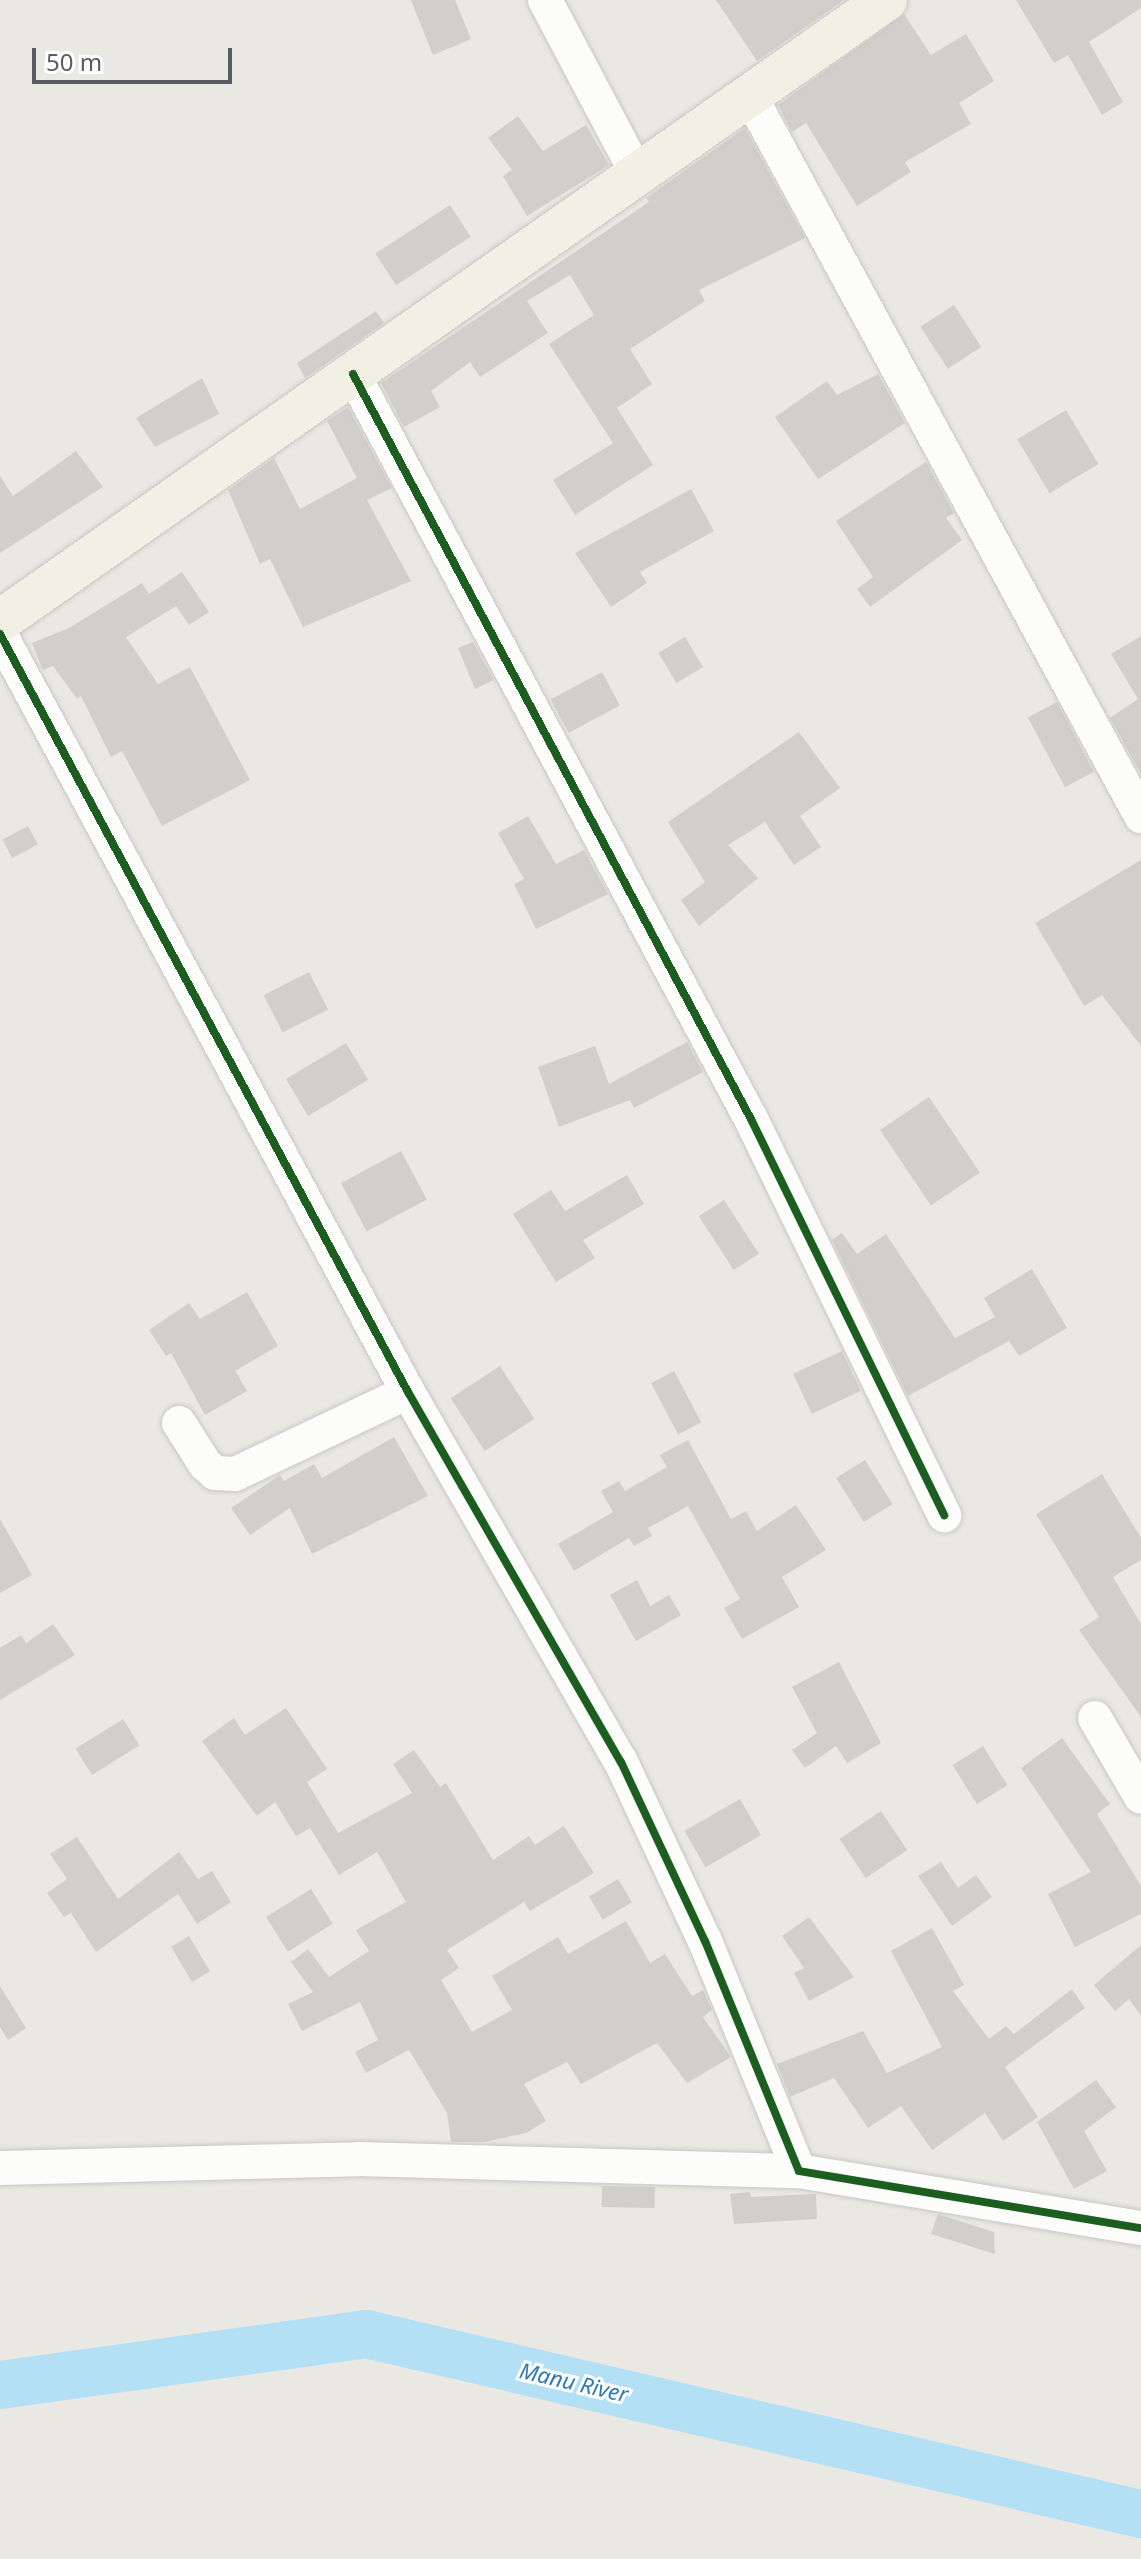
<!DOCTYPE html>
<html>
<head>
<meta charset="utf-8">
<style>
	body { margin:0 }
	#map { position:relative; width:1141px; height:2559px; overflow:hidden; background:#eae8e2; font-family:"Noto Sans",sans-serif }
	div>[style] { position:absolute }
	.river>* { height:48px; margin:-24px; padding:0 24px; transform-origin:24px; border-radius:24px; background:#b4e0f6 }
	.building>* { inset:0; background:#d1cfcc; transform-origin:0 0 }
	.roads { filter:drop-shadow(0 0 2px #c7c7c7) drop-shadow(0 0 2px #c7c7c7) }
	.minor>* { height:34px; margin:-17px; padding:0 17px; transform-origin:17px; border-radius:17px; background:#fcfcfb }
	.major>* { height:42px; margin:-21px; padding:0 21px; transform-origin:21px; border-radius:21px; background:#f2efe5 }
	.cycleway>* { height:8px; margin:-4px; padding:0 4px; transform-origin:4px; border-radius:4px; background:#1b5e20 }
	span { translate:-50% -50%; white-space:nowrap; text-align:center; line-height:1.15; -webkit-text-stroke:6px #fff; paint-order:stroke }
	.water-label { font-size:22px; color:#2f7ab2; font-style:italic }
	.scale { position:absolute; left:32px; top:48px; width:200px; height:36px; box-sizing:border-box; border:4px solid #585d62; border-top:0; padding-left:10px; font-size:24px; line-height:28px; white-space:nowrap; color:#585d62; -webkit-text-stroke:6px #fff; paint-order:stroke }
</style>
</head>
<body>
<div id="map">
	<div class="river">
		<div style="left:0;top:2385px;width:370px;rotate:-7.9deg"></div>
		<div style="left:366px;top:2334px;width:796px;rotate:13.08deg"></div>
	</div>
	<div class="building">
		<div style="clip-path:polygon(411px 0,455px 0,471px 39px,433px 55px)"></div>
		<div style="clip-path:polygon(716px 0,844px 0,757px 61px)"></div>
		<div style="clip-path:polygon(1016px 0,1141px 0,1141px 8px,1089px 42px,1123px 102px,1102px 115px,1068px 55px,1054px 63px)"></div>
		<div style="clip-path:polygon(904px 14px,931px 55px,966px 34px,994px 81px,959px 103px,971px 124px,905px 162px,911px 172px,857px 206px,806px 123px,792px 132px,778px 105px)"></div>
		<div style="clip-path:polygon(518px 116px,543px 151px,586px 125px,609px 165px,527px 216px,503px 176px,512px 170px,488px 138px)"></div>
		<div style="clip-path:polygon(745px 128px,805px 238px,699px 290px,705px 301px,630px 349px,652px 384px,617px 408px,653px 465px,575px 515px,553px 480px,613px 443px,549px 344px,594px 315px,570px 275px,527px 301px,548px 333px,480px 377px,470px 362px,431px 391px,440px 407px,404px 427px,381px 383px,649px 202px,646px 198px)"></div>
		<div style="left:450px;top:205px;width:38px;height:89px;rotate:57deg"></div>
		<div style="left:954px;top:305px;width:50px;height:40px;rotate:57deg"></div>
		<div style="clip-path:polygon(376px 311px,384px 323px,305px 378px,297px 363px)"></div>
		<div style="clip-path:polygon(878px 374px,905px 423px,818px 479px,775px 417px,827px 381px,837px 395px)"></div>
		<div style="clip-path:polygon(202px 378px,219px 414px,155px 447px,136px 418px)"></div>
		<div style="clip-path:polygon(348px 407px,392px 488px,367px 500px,411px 581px,303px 627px,270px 559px,260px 564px,228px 490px,274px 458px,300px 509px,357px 478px,327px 421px)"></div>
		<div style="left:1066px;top:410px;width:63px;height:57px;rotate:59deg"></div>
		<div style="clip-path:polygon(76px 451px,103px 487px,0 553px,0 476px,13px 496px)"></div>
		<div style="clip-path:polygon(926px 462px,954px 513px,946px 518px,962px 540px,870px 607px,857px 589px,873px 577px,836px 521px)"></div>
		<div style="clip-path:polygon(691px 489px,714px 531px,640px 572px,647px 583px,611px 607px,575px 553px)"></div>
		<div style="clip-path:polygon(182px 572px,209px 612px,189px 625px,176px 606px,126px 637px,158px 684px,190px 667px,250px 780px,162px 826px,122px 751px,111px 757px,81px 696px,77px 699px,53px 666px,43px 670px,32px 643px,69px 628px,142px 583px,149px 594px)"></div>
		<div style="clip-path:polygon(1141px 636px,1141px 774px,1110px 718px,1138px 699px,1111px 654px)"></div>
		<div style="left:685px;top:637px;width:35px;height:31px;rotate:59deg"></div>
		<div style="clip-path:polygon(473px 642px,494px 680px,475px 689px,458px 648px)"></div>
		<div style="left:602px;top:672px;width:38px;height:58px;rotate:62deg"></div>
		<div style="left:1057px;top:702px;width:79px;height:33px;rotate:62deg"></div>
		<div style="clip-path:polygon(799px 732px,840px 788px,800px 816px,821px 847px,794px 865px,765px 822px,728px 845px,758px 878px,699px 926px,681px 900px,705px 882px,668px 822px)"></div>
		<div style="clip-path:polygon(528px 816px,556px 864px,584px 850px,608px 894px,536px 929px,514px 884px,524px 879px,498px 833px)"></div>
		<div style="left:28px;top:826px;width:21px;height:29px;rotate:62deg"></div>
		<div style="clip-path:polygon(1141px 860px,1141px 1046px,1102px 995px,1084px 1006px,1035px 923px)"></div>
		<div style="left:309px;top:972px;width:42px;height:51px;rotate:63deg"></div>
		<div style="clip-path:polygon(687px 1042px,703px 1072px,634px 1108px,630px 1100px,559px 1127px,538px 1067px,595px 1046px,609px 1084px)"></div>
		<div style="left:346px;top:1043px;width:43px;height:70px;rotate:59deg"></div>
		<div style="left:929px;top:1097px;width:91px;height:59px;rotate:56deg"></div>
		<div style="left:401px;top:1151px;width:55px;height:68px;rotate:62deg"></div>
		<div style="clip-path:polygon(627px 1175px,644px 1204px,583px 1240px,595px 1258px,556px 1282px,513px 1214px,551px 1190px,565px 1211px)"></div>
		<div style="left:724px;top:1200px;width:64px;height:30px;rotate:57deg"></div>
		<div style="clip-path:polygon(842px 1233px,857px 1254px,886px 1234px,955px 1338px,995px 1317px,984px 1298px,1032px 1269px,1067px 1328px,1019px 1356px,1009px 1341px,908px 1396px,832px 1240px)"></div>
		<div style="clip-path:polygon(247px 1292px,278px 1346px,235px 1371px,247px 1391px,205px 1415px,171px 1353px,166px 1356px,149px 1330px,189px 1303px,200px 1319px)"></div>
		<div style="left:842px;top:1351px;width:44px;height:54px;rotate:65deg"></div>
		<div style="left:500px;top:1366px;width:63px;height:59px;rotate:57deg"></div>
		<div style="left:674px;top:1371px;width:58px;height:26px;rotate:62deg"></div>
		<div style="clip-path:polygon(394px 1437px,428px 1496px,312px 1554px,290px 1508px,250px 1535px,231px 1508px,280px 1475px,284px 1481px,314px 1464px,322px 1478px)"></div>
		<div style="clip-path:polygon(688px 1440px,731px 1519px,746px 1511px,757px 1531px,796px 1505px,826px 1550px,782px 1577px,799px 1607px,742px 1639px,724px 1608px,740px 1599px,688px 1506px,648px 1528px,652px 1536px,634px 1546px,629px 1538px,574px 1571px,558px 1544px,613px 1512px,601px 1491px,619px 1481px,625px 1491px,667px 1467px,660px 1455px)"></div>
		<div style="left:865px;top:1460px;width:52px;height:34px;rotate:58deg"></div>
		<div style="clip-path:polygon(1102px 1474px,1141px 1538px,1141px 1560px,1113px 1577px,1141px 1624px,1141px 1717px,1079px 1630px,1099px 1617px,1036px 1514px)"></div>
		<div style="clip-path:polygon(0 1519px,32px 1575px,0 1593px)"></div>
		<div style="clip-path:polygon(637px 1580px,650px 1606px,669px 1595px,681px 1615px,636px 1641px,610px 1595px)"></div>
		<div style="clip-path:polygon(53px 1624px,75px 1655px,0 1700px,0 1648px,21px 1635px,26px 1643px)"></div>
		<div style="clip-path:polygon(839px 1662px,881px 1743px,847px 1763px,836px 1746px,805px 1768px,792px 1750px,817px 1733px,792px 1687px)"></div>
		<div style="clip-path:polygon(286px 1708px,327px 1769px,307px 1782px,338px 1833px,412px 1793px,393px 1764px,414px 1750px,440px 1787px,446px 1783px,493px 1860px,529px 1836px,535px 1845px,564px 1826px,594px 1873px,530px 1911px,524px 1902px,447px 1950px,459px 1968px,441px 1980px,472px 2032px,512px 2010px,492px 1976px,558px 1937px,568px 1954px,626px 1921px,650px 1963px,665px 1954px,692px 1996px,703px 1990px,712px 2010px,703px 2017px,731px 2057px,687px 2083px,657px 2043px,581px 2084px,567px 2062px,524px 2084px,546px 2121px,526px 2133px,484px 2142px,451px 2142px,447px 2113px,409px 2050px,366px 2073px,355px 2052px,378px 2040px,360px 2002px,302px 2031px,288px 2004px,313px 1992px,291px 1962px,308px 1949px,329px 1977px,369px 1951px,356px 1930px,406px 1902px,377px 1852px,339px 1875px,310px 1828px,296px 1836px,275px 1802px,257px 1816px,202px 1741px,234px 1718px,245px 1735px)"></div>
		<div style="left:123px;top:1719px;width:31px;height:56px;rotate:58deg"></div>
		<div style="clip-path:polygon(1062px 1738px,1110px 1804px,1097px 1814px,1141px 1886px,1141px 1914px,1075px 1947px,1048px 1894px,1091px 1872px,1021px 1768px)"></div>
		<div style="left:983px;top:1746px;width:46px;height:36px;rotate:58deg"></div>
		<div style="left:740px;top:1799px;width:42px;height:64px;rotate:60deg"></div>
		<div style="left:881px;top:1811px;width:47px;height:50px;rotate:56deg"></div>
		<div style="clip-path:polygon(77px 1837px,118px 1899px,179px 1852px,198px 1879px,212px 1871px,231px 1902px,197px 1924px,178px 1894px,96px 1952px,71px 1913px,64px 1917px,47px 1893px,67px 1879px,50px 1854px)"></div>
		<div style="clip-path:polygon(941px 1862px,958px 1888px,976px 1875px,992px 1897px,952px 1926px,918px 1876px)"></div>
		<div style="left:618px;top:1879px;width:27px;height:34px;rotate:59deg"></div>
		<div style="left:311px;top:1889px;width:41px;height:53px;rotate:58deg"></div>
		<div style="clip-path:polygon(809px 1917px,854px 1977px,809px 2001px,794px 1973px,804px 1968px,782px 1936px)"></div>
		<div style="clip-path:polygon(932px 1928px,964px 1985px,953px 1991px,989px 2039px,1006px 2026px,1014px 2034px,1072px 1989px,1085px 2008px,1005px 2067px,1038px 2117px,1003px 2141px,985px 2113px,932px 2150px,901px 2106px,868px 2128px,834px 2078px,790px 2097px,777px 2064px,863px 2031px,887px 2073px,942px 2047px,891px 1951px)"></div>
		<div style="left:189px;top:1936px;width:41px;height:21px;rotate:59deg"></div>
		<div style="clip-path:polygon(1141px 1945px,1141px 2016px,1129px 1999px,1115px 2011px,1094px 1985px)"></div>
		<div style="clip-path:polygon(0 1986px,26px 2028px,8px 2040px,0 2027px)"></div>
		<div style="clip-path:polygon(1096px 2080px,1116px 2107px,1084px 2131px,1107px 2171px,1074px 2189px,1037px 2122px)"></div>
		<div style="left:602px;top:2186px;width:53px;height:21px;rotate:1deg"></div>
		<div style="clip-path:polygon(750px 2192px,751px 2197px,816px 2194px,817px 2219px,734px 2224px,730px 2194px)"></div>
		<div style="clip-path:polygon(938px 2214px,994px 2232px,995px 2254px,931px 2234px)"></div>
	</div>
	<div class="roads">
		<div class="minor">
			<div style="left:545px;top:0;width:195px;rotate:62.1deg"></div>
			<div style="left:749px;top:94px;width:822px;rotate:61.5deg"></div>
			<div style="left:353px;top:374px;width:845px;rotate:61.89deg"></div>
			<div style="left:751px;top:1119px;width:441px;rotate:64deg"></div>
			<div style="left:0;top:634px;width:861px;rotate:61.71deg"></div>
			<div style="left:408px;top:1392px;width:427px;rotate:60.1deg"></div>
			<div style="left:621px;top:1762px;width:198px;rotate:64.9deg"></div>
			<div style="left:705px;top:1941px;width:248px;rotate:67.8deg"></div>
			<div style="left:799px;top:2171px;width:347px;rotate:9.5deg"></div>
			<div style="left:179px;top:1423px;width:49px;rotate:57.6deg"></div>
			<div style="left:205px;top:1464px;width:13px;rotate:42deg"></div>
			<div style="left:215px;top:1473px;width:20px;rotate:3deg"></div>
			<div style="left:235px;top:1474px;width:191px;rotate:-25.4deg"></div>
			<div style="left:1095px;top:1718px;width:91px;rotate:59.8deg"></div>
			<div style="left:0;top:2168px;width:359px;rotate:-1.4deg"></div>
			<div style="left:359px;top:2159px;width:440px;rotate:1.6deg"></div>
		</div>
		<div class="major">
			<div style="left:0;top:621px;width:1082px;rotate:-35.03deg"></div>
		</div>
	</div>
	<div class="cycleway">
		<div style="left:353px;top:374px;width:845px;rotate:61.89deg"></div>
		<div style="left:751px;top:1119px;width:441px;rotate:64deg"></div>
		<div style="left:0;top:634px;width:861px;rotate:61.71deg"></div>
		<div style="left:408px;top:1392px;width:427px;rotate:60.1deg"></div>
		<div style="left:621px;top:1762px;width:198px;rotate:64.9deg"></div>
		<div style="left:705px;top:1941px;width:248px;rotate:67.8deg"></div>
		<div style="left:799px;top:2171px;width:347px;rotate:9.5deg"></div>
	</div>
	<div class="water-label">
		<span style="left:574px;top:2382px;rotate:13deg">Manu River</span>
	</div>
	<div class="scale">50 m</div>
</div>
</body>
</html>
